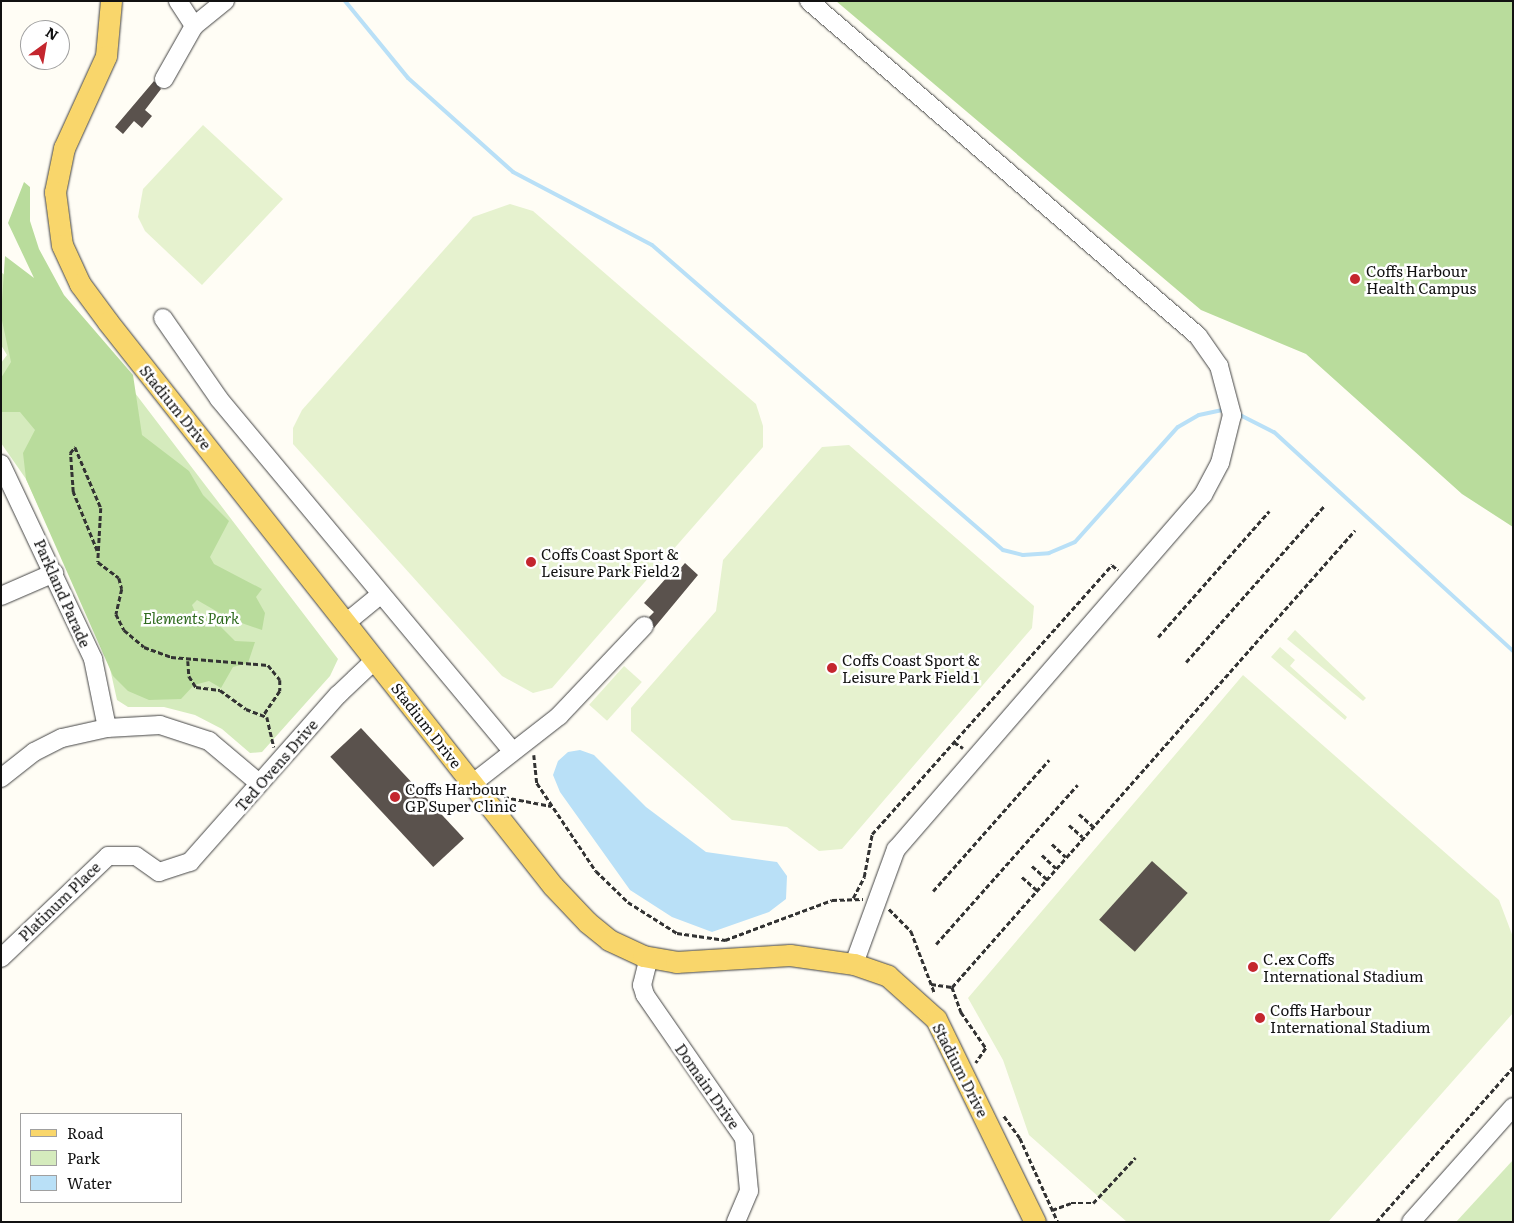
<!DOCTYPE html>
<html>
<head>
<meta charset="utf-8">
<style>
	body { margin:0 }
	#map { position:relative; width:1514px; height:1223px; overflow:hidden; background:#fffdf5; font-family:Literata,serif }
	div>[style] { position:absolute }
	.green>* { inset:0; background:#d5ebbd }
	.forest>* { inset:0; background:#b9dc9c }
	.pitch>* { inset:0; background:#e6f2cf; transform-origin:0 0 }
	.water>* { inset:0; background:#b9e0f7 }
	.stream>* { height:4px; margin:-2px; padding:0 2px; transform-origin:2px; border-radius:2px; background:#b9e0f7 }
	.building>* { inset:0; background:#5a524d; transform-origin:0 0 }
	.path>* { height:2.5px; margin-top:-1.25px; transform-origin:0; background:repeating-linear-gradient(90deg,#333 0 5px,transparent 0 7.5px) }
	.roads { filter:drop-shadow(0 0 1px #444) drop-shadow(0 0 1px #444) }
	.minor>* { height:18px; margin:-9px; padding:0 9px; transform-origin:9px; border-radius:9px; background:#fff }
	.major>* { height:21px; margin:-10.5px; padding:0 10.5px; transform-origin:10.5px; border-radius:10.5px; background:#f9d66b }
	.dots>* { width:14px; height:14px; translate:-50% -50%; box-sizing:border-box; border:2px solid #fff; border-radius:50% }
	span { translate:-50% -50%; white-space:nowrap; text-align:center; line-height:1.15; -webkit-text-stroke:5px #fff; paint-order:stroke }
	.poi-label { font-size:15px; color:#111 }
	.left { translate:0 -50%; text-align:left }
	.street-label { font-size:15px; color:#111 }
	.park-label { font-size:15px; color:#2f6b1f; font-style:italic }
	.frame { position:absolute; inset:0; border:2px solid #111; pointer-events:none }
	.legend { position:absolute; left:20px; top:1113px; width:162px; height:90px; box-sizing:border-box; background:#fff; border:1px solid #a0a0a0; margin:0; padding:6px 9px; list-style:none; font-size:15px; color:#111 }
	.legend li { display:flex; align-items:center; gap:10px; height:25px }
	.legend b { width:25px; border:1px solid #a0a0a0 }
	.north { position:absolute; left:20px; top:20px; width:50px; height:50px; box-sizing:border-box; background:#fff; border:1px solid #a0a0a0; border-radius:50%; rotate:32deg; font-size:14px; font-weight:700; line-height:20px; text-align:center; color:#111 }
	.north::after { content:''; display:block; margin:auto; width:18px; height:22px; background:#c4262e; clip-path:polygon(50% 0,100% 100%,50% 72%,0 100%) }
</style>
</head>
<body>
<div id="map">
	<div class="green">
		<div style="clip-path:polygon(1px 272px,122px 376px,338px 659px,330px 676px,262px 752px,250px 753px,222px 729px,195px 715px,164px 707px,128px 707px,117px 700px,107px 655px,26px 479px,1px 443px,1px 363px,7px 355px,1px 345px)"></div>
		<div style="clip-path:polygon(1513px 1160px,1513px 1222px,1456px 1222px)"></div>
	</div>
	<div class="forest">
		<div style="clip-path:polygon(836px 1px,1513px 1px,1513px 527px,1462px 494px,1306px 354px,1201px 310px)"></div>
		<div style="clip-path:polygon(24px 182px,30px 187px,30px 221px,39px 249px,64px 295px,133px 375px,142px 435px,189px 471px,203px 495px,229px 521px,210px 557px,214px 564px,262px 589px,256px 597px,265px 613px,262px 630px,230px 619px,197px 600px,192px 605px,196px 614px,214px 620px,235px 641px,255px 642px,248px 663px,233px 667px,221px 688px,209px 681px,194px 685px,181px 699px,149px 700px,128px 691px,113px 676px,26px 479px,23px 453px,35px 430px,20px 412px,1px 412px,1px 378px,11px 362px,1px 316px,5px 256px,34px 278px,8px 223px)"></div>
	</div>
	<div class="pitch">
		<div style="clip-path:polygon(203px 125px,283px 199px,202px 285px,145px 231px,138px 217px,143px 189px)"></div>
		<div style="clip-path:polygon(510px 204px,533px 211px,756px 404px,763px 426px,763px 447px,552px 688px,533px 693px,502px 676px,293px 444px,293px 428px,302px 410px,473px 217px)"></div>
		<div style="clip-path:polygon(849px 445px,1034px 606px,1032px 628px,842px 849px,819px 851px,787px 827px,732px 820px,631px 731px,631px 708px,716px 611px,723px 560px,822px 447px)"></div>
		<div style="clip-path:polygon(1295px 630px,1366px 698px,1363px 701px,1287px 639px)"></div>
		<div style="clip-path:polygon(1280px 647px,1295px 660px,1290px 666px,1347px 717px,1345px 720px,1271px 657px)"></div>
		<div style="left:624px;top:666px;width:24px;height:52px;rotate:42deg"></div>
		<div style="clip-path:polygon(1243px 675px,1499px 900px,1513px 937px,1513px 1013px,1328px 1222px,1127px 1222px,1029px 1135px,1003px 1060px,968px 998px)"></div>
	</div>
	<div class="water">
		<div style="clip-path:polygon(580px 750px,594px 755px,646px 807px,706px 852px,777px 862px,787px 876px,786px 899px,769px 912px,712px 932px,672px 917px,630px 890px,560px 792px,553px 775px,558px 761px,568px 752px)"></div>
	</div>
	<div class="stream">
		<div style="left:345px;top:1px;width:99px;rotate:50.7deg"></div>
		<div style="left:408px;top:78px;width:141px;rotate:41.8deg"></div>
		<div style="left:513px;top:172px;width:157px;rotate:27.7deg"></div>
		<div style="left:652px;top:245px;width:465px;rotate:41deg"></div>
		<div style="left:1003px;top:550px;width:21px;rotate:14deg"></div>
		<div style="left:1023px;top:555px;width:26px;rotate:-4deg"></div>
		<div style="left:1049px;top:553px;width:28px;rotate:-23deg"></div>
		<div style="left:1075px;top:542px;width:154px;rotate:-48.2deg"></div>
		<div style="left:1178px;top:427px;width:24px;rotate:-30deg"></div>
		<div style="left:1199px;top:415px;width:25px;rotate:-12deg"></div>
		<div style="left:1240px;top:415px;width:38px;rotate:27deg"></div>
		<div style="left:1274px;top:432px;width:324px;rotate:42.5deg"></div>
	</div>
	<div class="building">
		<div style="clip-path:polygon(154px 81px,161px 89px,145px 110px,152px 116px,142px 128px,134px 121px,123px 134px,115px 127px)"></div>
		<div style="clip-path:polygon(685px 563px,698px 575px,654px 628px,649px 617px,654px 612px,644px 603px,676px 567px,679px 570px)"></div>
		<div style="left:361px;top:728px;width:151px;height:42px;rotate:47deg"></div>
		<div style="left:1152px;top:861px;width:48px;height:79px;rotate:42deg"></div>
	</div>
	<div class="path">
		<div style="left:97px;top:551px;width:64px;rotate:-112.1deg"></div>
		<div style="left:73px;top:492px;width:39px;rotate:-94deg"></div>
		<div style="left:70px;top:453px;width:8px;rotate:-50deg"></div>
		<div style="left:75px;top:447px;width:66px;rotate:66.9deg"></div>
		<div style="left:101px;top:508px;width:54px;rotate:93.2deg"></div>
		<div style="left:98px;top:562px;width:26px;rotate:37deg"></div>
		<div style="left:119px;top:578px;width:11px;rotate:75deg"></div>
		<div style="left:122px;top:589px;width:26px;rotate:103deg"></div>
		<div style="left:116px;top:614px;width:18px;rotate:63deg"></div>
		<div style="left:124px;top:630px;width:26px;rotate:40deg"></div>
		<div style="left:144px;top:647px;width:29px;rotate:20deg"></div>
		<div style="left:171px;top:657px;width:97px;rotate:4.7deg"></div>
		<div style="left:268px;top:665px;width:19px;rotate:51deg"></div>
		<div style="left:280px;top:680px;width:11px;rotate:90deg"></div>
		<div style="left:280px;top:691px;width:29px;rotate:124deg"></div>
		<div style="left:1158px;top:637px;width:168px;rotate:-48.6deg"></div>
		<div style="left:188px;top:661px;width:15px;rotate:86deg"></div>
		<div style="left:189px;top:676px;width:13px;rotate:58deg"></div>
		<div style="left:196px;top:687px;width:24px;rotate:7deg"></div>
		<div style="left:220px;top:690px;width:32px;rotate:36deg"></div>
		<div style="left:246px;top:709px;width:22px;rotate:21deg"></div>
		<div style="left:267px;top:717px;width:31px;rotate:77deg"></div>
		<div style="left:1186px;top:662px;width:208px;rotate:-48.5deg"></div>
		<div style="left:954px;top:742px;width:11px;rotate:34deg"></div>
		<div style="left:534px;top:755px;width:28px;rotate:84deg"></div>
		<div style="left:537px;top:783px;width:106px;rotate:56.2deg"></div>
		<div style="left:596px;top:871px;width:45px;rotate:44.1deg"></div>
		<div style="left:628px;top:902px;width:58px;rotate:32.3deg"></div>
		<div style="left:677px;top:933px;width:49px;rotate:8.3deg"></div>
		<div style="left:725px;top:940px;width:114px;rotate:-20.5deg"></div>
		<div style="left:832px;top:900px;width:31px;rotate:-2deg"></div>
		<div style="left:504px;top:797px;width:48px;rotate:10.8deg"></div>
		<div style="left:1079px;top:814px;width:18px;rotate:41deg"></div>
		<div style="left:1069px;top:825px;width:18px;rotate:41deg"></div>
		<div style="left:1052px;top:844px;width:19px;rotate:43deg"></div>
		<div style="left:1042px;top:855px;width:19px;rotate:43deg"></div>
		<div style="left:1032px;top:866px;width:20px;rotate:41deg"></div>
		<div style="left:1022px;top:877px;width:20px;rotate:41deg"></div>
		<div style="left:933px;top:891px;width:175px;rotate:-48.5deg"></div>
		<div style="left:853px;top:898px;width:24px;rotate:-62deg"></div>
		<div style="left:864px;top:877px;width:44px;rotate:-79.5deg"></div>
		<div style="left:872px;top:834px;width:361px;rotate:-48.3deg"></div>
		<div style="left:1112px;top:565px;width:8px;rotate:40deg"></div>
		<div style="left:889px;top:909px;width:31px;rotate:45deg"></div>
		<div style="left:911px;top:931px;width:67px;rotate:69.1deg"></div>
		<div style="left:936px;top:944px;width:213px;rotate:-48.4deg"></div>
		<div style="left:931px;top:984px;width:21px;rotate:8deg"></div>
		<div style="left:952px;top:987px;width:27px;rotate:70deg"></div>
		<div style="left:961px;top:1012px;width:44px;rotate:55.2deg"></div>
		<div style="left:986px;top:1048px;width:18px;rotate:124deg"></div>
		<div style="left:952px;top:987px;width:609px;rotate:-48.59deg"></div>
		<div style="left:1004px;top:1116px;width:27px;rotate:54deg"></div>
		<div style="left:1020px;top:1138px;width:92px;rotate:65.7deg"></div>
		<div style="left:1052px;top:1210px;width:20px;rotate:-20deg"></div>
		<div style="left:1071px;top:1203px;width:22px"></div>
		<div style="left:1093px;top:1203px;width:62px;rotate:-47deg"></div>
		<div style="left:1376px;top:1222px;width:207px;rotate:-48.5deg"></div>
	</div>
	<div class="roads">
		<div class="minor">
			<div style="left:178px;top:1px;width:30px;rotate:57deg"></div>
			<div style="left:809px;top:1px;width:513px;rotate:40.73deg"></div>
			<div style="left:1198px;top:336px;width:37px;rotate:55deg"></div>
			<div style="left:1219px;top:366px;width:51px;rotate:75.1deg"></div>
			<div style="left:1232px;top:415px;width:49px;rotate:104deg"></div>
			<div style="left:1220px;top:463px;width:36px;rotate:118deg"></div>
			<div style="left:1203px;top:495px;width:469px;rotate:130.9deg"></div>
			<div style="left:896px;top:849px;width:122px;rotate:110.1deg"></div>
			<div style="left:164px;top:79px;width:61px;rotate:-60.5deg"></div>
			<div style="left:194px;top:26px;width:40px;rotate:-39deg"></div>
			<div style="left:163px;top:318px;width:98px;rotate:55.3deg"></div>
			<div style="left:219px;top:399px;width:458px;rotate:50.2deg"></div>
			<div style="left:1px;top:464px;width:216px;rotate:64.7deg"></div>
			<div style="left:93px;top:659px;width:70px;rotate:78.5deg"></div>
			<div style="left:1px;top:596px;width:58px;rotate:-23.5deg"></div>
			<div style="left:347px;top:622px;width:43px;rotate:-39.3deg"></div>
			<div style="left:1px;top:778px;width:42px;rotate:-38.2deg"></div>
			<div style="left:34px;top:752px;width:31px;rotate:-27deg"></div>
			<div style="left:62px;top:738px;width:46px;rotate:-12.5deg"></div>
			<div style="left:107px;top:728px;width:53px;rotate:-3.2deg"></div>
			<div style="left:160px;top:725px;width:52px;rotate:18.1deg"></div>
			<div style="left:209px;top:741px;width:65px;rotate:40deg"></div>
			<div style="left:473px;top:783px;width:109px;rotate:-37.9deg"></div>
			<div style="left:559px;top:716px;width:124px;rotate:-46.6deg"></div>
			<div style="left:649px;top:957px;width:29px;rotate:104deg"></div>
			<div style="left:642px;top:985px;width:10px;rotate:73deg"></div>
			<div style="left:645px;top:995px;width:174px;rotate:55.3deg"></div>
			<div style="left:744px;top:1138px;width:53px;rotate:84.6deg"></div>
			<div style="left:749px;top:1191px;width:34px;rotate:113deg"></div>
			<div style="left:1px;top:958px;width:148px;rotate:-43.6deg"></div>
			<div style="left:108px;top:856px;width:28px"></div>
			<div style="left:136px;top:856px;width:28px;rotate:35deg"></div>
			<div style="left:159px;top:872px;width:33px;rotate:-18deg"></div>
			<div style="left:190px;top:862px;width:223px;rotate:-48.5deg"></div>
			<div style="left:338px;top:695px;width:52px;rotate:-43.5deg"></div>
			<div style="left:1411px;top:1222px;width:154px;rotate:-48.4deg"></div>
		</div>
		<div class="major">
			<div style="left:111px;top:1px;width:55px;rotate:95.2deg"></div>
			<div style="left:106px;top:56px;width:101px;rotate:114.5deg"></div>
			<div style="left:64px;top:148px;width:45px;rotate:101.6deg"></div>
			<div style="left:55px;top:192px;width:53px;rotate:82.5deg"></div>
			<div style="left:62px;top:245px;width:43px;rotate:65.2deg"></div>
			<div style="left:80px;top:284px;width:47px;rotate:53.6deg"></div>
			<div style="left:108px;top:322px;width:718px;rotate:51.73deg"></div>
			<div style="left:553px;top:886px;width:50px;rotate:46.6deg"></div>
			<div style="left:587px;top:922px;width:28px;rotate:39deg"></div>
			<div style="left:609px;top:940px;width:38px;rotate:25deg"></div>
			<div style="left:643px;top:956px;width:34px;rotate:10deg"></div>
			<div style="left:676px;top:962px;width:114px;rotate:-3.5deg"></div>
			<div style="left:790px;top:955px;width:65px;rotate:8deg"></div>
			<div style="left:854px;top:964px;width:36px;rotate:19deg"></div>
			<div style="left:888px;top:976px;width:64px;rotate:41.9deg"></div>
			<div style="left:936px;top:1019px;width:226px;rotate:64deg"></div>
		</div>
	</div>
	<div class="dots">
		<div style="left:1355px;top:279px;background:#c4262e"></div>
		<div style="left:531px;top:562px;background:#c4262e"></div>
		<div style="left:832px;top:668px;background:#c4262e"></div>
		<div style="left:395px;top:797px;background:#c4262e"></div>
		<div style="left:1253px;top:967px;background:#c4262e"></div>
		<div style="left:1260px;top:1018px;background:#c4262e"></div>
	</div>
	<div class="poi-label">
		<span class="left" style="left:1366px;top:279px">Coffs Harbour<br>Health Campus</span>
		<span class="left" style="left:541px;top:562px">Coffs Coast Sport &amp;<br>Leisure Park Field 2</span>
		<span class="left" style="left:842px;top:668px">Coffs Coast Sport &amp;<br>Leisure Park Field 1</span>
		<span class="left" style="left:405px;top:797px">Coffs Harbour<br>GP Super Clinic</span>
		<span class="left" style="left:1263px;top:967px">C.ex Coffs<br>International Stadium</span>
		<span class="left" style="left:1270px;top:1018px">Coffs Harbour<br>International Stadium</span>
	</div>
	<div class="street-label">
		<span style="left:176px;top:407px;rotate:51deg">Stadium Drive</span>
		<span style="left:63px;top:593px;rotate:66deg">Parkland Parade</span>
		<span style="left:427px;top:725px;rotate:52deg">Stadium Drive</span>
		<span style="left:276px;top:765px;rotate:-49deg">Ted Ovens Drive</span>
		<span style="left:59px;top:901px;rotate:-44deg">Platinum Place</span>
		<span style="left:961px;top:1070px;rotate:63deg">Stadium Drive</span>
		<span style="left:708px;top:1086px;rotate:55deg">Domain Drive</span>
	</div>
	<div class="park-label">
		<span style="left:191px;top:618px">Elements Park</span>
	</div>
	<div class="frame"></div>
	<ul class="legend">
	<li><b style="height:6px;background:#f9d66b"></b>Road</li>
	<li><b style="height:14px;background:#d5ebbd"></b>Park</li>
	<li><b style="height:14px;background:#b9e0f7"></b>Water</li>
	</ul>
	<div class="north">N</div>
</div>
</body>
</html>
